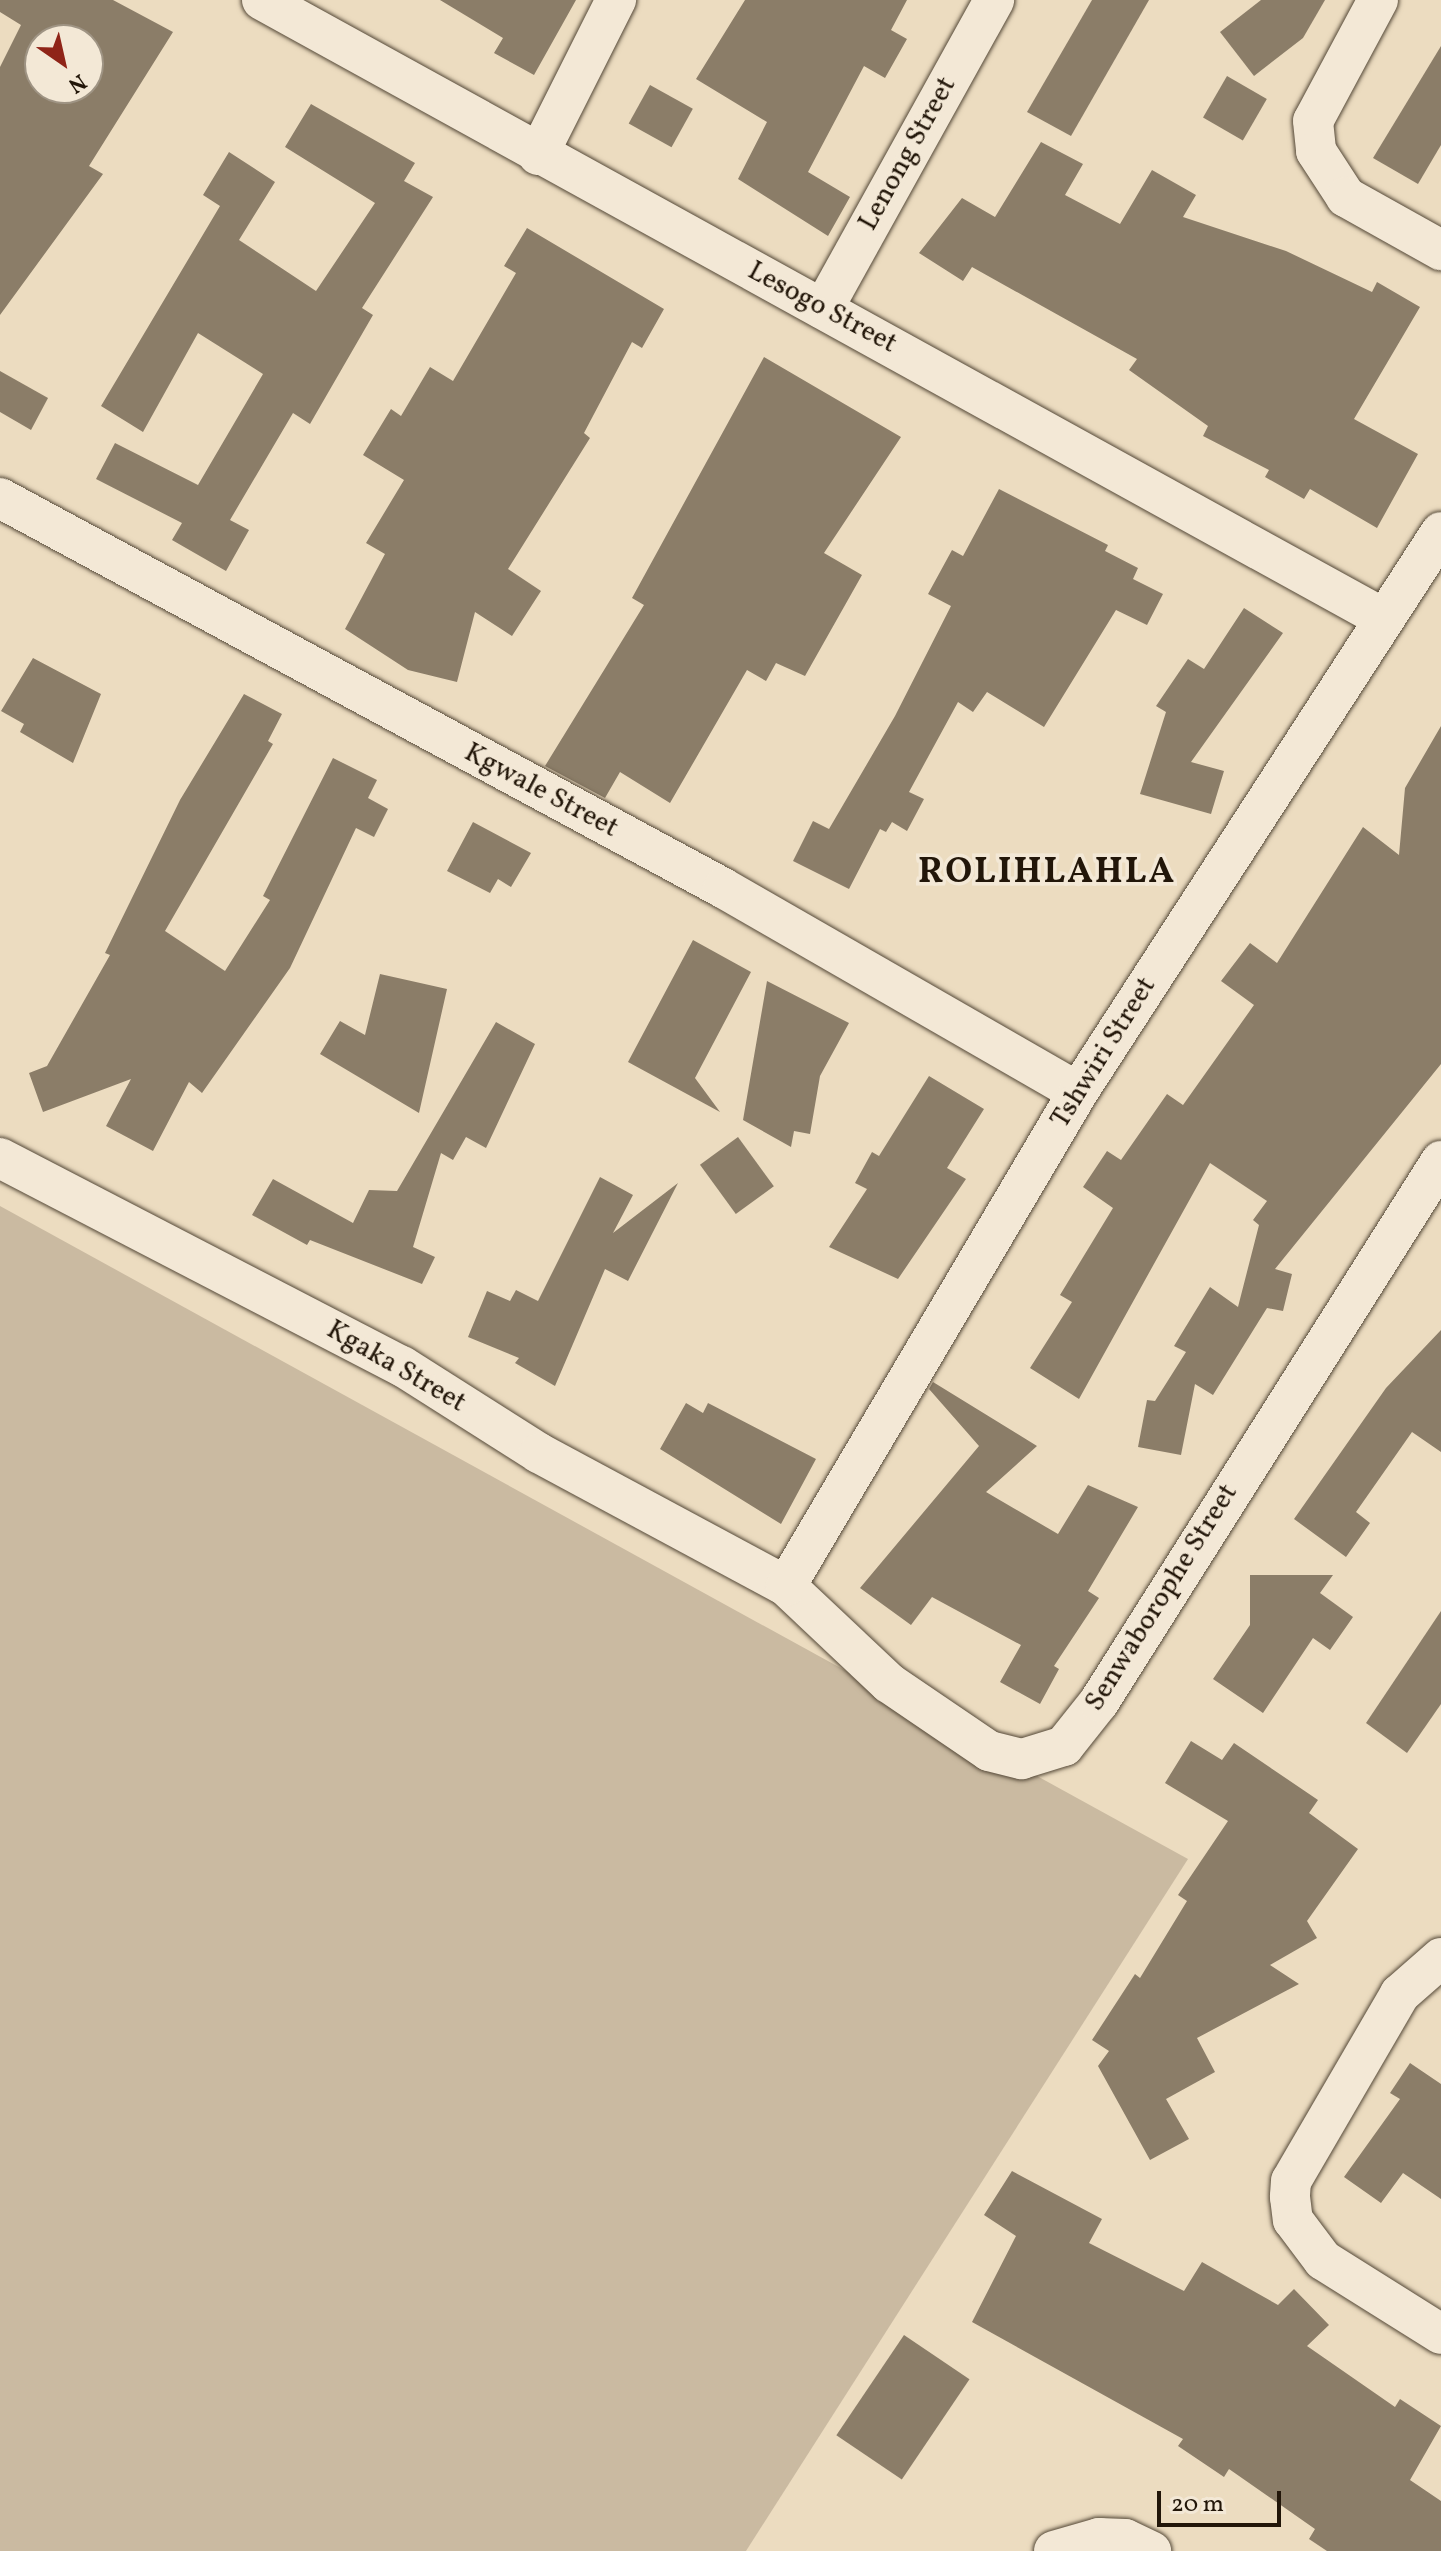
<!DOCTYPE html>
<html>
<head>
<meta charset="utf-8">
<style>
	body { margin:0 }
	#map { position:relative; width:1441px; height:2551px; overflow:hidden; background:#ecdcc0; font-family:Vollkorn,serif }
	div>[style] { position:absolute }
	.green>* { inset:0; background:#cabaa1 }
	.building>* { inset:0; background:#8b7d68; transform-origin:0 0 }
	.roads { filter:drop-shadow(0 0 2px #544837) drop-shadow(0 0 2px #544837) }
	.minor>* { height:40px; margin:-20px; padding:0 20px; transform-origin:20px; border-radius:20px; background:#f3e8d6 }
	span { translate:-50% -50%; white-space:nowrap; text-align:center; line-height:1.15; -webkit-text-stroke:7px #f3e8d6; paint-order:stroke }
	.street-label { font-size:28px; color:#221609 }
	.district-label { font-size:36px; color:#221609; font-weight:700; letter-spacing:2px }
	.north { position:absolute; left:24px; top:24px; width:80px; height:80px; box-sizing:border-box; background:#f3e8d6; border:2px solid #9f9484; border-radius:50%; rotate:146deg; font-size:22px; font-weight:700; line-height:32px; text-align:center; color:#221609 }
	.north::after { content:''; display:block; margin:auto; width:28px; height:36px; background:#8f2418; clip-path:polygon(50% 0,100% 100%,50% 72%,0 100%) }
	.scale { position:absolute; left:1157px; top:2491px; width:124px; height:36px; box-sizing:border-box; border:4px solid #221609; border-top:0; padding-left:10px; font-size:24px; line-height:28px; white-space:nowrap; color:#221609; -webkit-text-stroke:6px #f3e8d6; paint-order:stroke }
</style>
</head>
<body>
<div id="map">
	<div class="green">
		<div style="clip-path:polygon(0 1206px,1188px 1859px,746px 2551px,0 2551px)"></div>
	</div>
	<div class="building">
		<div style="clip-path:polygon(evenodd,0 0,113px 0,173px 32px,89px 166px,103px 174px,0 315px,0 67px,21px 25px,0 12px,0 0,40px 40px,88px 40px,88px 88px,40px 88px,40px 40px)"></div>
		<div style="clip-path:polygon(440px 0,576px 0,534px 75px,494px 53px,503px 38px)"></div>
		<div style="clip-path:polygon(745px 0,907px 0,891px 30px,907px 39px,885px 78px,864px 66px,808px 172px,850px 197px,828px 236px,738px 179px,767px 122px,696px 79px)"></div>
		<div style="clip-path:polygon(1092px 0,1149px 0,1071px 136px,1027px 112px)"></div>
		<div style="clip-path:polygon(1261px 0,1325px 0,1303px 38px,1254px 76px,1220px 32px)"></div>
		<div style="clip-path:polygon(1441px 46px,1441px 145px,1418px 184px,1373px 158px)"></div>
		<div style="left:1227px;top:76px;width:46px;height:48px;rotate:30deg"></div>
		<div style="left:650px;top:85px;width:49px;height:44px;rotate:29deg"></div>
		<div style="clip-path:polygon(311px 104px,415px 163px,404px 181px,433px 197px,362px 308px,373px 315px,310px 424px,293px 413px,230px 520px,249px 530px,226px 571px,172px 540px,182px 523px,96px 479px,115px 443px,198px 485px,263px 374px,198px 333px,143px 432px,101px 406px,220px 206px,203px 195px,229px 152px,275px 182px,239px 240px,316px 291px,375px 203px,285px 147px)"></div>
		<div style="clip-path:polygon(1041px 142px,1083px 164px,1065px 195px,1120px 224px,1152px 170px,1196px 195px,1183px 217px,1286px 251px,1372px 292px,1377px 282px,1420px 307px,1354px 419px,1418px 454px,1377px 528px,1310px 489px,1304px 499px,1265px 477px,1269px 470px,1203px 436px,1208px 426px,1129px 370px,1137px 359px,972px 267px,963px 281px,919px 253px,962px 198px,995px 217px)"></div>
		<div style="clip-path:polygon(527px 228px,664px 309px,642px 348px,632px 342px,584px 433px,590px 438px,508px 569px,541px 591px,512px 636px,475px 612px,457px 682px,408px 670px,345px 629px,385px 554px,366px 543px,404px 480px,363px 455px,391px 409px,401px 416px,430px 367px,453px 381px,516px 273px,504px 266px)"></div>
		<div style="clip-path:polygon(764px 357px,901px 437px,824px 553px,862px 575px,805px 676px,776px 663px,766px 681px,747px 670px,670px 803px,620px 772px,605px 798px,545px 766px,644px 605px,632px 598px)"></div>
		<div style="clip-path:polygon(0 371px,48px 398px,31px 430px,0 412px)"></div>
		<div style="clip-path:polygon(999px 489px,1108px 545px,1105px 551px,1138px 568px,1133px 579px,1163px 594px,1147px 625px,1116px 610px,1044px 727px,987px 692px,973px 712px,958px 702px,909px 792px,924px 799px,907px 831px,892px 822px,886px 832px,880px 829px,849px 889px,793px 861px,813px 821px,829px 829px,895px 716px,951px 606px,928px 594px,952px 550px,963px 556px)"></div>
		<div style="clip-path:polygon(1244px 608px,1283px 633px,1191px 762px,1224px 771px,1211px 814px,1140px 794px,1166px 712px,1156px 706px,1188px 659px,1204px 669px)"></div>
		<div style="clip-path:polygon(33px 658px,101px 694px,73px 763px,20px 732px,24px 724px,1px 711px)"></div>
		<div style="clip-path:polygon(244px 694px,282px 714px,268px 741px,273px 744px,165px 931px,225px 971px,270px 900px,263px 896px,333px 758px,377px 780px,368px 798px,388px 809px,374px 837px,356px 828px,290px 968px,202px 1093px,189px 1082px,153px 1151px,106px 1126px,131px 1079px,43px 1112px,29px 1073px,47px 1066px,110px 955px,105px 953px,180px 800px)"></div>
		<div style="clip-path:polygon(1441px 726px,1441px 1064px,1275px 1269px,1292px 1274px,1283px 1311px,1267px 1308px,1213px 1395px,1195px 1384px,1181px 1455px,1138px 1447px,1147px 1400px,1155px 1401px,1186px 1352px,1174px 1346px,1210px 1287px,1238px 1307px,1259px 1225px,1253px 1220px,1267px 1201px,1210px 1163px,1079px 1399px,1030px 1368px,1072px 1302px,1060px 1295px,1113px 1208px,1083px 1187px,1107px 1151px,1121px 1160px,1167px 1094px,1183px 1105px,1254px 1005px,1221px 981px,1250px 943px,1277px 963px,1363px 827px,1399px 855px,1405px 788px)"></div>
		<div style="clip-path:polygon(473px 822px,531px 853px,511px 887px,498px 879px,490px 893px,447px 871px)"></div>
		<div style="clip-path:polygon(693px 940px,751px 972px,695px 1078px,720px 1112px,628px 1062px)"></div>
		<div style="clip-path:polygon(380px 974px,447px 989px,419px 1113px,320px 1054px,340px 1021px,365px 1035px)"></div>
		<div style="clip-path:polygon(767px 981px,849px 1023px,820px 1076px,810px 1134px,794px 1131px,791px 1147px,743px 1120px)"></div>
		<div style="clip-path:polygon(496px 1022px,535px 1044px,486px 1148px,466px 1137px,453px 1160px,441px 1153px,413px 1247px,435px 1257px,422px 1284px,310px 1240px,307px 1245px,252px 1215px,273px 1179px,353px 1223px,369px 1190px,397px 1191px)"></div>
		<div style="clip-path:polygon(929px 1076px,984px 1109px,947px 1168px,966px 1179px,898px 1279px,829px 1247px,867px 1189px,855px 1183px,872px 1152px,879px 1156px)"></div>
		<div style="left:738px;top:1137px;width:61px;height:47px;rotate:54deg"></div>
		<div style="clip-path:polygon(600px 1177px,633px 1195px,613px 1233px,678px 1183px,628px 1281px,605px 1269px,555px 1386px,515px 1363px,519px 1358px,468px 1337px,487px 1291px,510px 1301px,516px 1290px,538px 1301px)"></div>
		<div style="clip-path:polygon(1441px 1330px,1441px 1452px,1412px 1432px,1356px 1512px,1370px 1523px,1346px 1557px,1294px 1519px,1386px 1388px)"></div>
		<div style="clip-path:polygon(933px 1382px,1037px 1446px,986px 1492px,1058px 1534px,1088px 1485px,1138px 1507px,1088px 1591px,1099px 1598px,1054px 1666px,1059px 1669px,1040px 1704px,1000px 1682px,1021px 1645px,932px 1597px,911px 1625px,860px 1588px,979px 1446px,929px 1389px)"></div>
		<div style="clip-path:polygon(686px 1403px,703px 1413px,708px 1403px,816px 1459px,781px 1524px,660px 1449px)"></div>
		<div style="clip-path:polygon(1250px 1575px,1333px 1575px,1320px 1593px,1353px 1617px,1330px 1650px,1313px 1638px,1263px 1713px,1213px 1679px,1250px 1625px)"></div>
		<div style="clip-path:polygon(1441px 1611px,1441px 1704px,1407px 1753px,1366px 1723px)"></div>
		<div style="clip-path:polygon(1191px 1741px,1222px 1760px,1234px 1743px,1318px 1800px,1309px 1813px,1358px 1849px,1307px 1921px,1317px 1938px,1270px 1965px,1299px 1984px,1197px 2038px,1215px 2072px,1166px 2099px,1189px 2139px,1150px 2160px,1098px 2066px,1109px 2051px,1092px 2040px,1135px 1974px,1140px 1978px,1187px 1901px,1178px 1895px,1228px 1821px,1165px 1783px)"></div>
		<div style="clip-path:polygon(1410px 2063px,1441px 2084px,1441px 2199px,1403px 2173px,1381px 2203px,1344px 2177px,1400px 2099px,1390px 2093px)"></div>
		<div style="clip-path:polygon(1012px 2171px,1102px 2219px,1089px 2243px,1184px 2291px,1202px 2262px,1278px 2305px,1294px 2289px,1329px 2325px,1307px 2346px,1395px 2407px,1400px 2399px,1441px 2426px,1410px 2480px,1441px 2501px,1441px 2551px,1327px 2551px,1309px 2539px,1315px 2529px,1229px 2469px,1224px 2477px,1178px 2446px,1183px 2439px,972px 2322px,1016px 2236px,984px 2215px)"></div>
		<div style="left:904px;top:2335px;width:79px;height:121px;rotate:34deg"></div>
	</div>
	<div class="roads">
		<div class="minor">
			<div style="left:262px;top:0;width:1278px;rotate:28.87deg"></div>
			<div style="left:1378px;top:0;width:137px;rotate:118.2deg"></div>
			<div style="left:1313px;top:121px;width:30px;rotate:84deg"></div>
			<div style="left:1316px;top:151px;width:55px;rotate:56.9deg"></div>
			<div style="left:1346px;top:197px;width:109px;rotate:29.2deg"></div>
			<div style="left:538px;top:155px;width:174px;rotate:-63.3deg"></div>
			<div style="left:823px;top:309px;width:353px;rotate:-61deg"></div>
			<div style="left:0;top:498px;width:821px;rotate:28.34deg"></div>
			<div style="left:723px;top:888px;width:409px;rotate:29.9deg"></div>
			<div style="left:0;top:1158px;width:453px;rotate:27.4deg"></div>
			<div style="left:402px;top:1366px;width:162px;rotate:32.4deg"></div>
			<div style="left:539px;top:1453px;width:281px;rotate:28.3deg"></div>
			<div style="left:786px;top:1586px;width:141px;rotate:43.3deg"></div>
			<div style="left:889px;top:1683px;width:121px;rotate:34.2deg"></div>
			<div style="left:989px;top:1751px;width:34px;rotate:14deg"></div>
			<div style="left:1022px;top:1759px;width:44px;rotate:-17.2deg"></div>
			<div style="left:1064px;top:1746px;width:56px;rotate:-51.5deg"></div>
			<div style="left:1099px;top:1702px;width:640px;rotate:-57.7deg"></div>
			<div style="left:786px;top:1586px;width:574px;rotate:-59.41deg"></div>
			<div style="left:1078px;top:1092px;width:667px;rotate:-57.05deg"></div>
			<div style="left:1441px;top:1958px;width:55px;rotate:138.7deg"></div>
			<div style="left:1400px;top:1994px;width:216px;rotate:120.2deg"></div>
			<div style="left:1291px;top:2181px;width:16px;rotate:94deg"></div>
			<div style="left:1290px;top:2197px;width:23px;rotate:83deg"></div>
			<div style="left:1293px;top:2220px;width:50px;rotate:53.1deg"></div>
			<div style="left:1323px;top:2260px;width:139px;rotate:32.1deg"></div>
			<div style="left:1054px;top:2551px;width:47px;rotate:-16.1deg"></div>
			<div style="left:1099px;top:2538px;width:26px;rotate:2deg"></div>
			<div style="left:1125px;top:2539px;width:29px;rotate:25deg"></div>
		</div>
	</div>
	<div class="street-label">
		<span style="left:908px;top:154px;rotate:-61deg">Lenong Street</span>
		<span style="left:822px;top:308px;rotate:28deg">Lesogo Street</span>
		<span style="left:541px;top:791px;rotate:28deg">Kgwale Street</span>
		<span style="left:1104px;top:1053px;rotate:-58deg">Tshwiri Street</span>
		<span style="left:396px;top:1367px;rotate:30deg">Kgaka Street</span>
		<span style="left:1162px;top:1598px;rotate:-58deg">Senwaborophe Street</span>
	</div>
	<div class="district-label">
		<span style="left:1047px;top:874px">ROLIHLAHLA</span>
	</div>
	<div class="north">N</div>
	<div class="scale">20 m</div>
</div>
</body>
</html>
